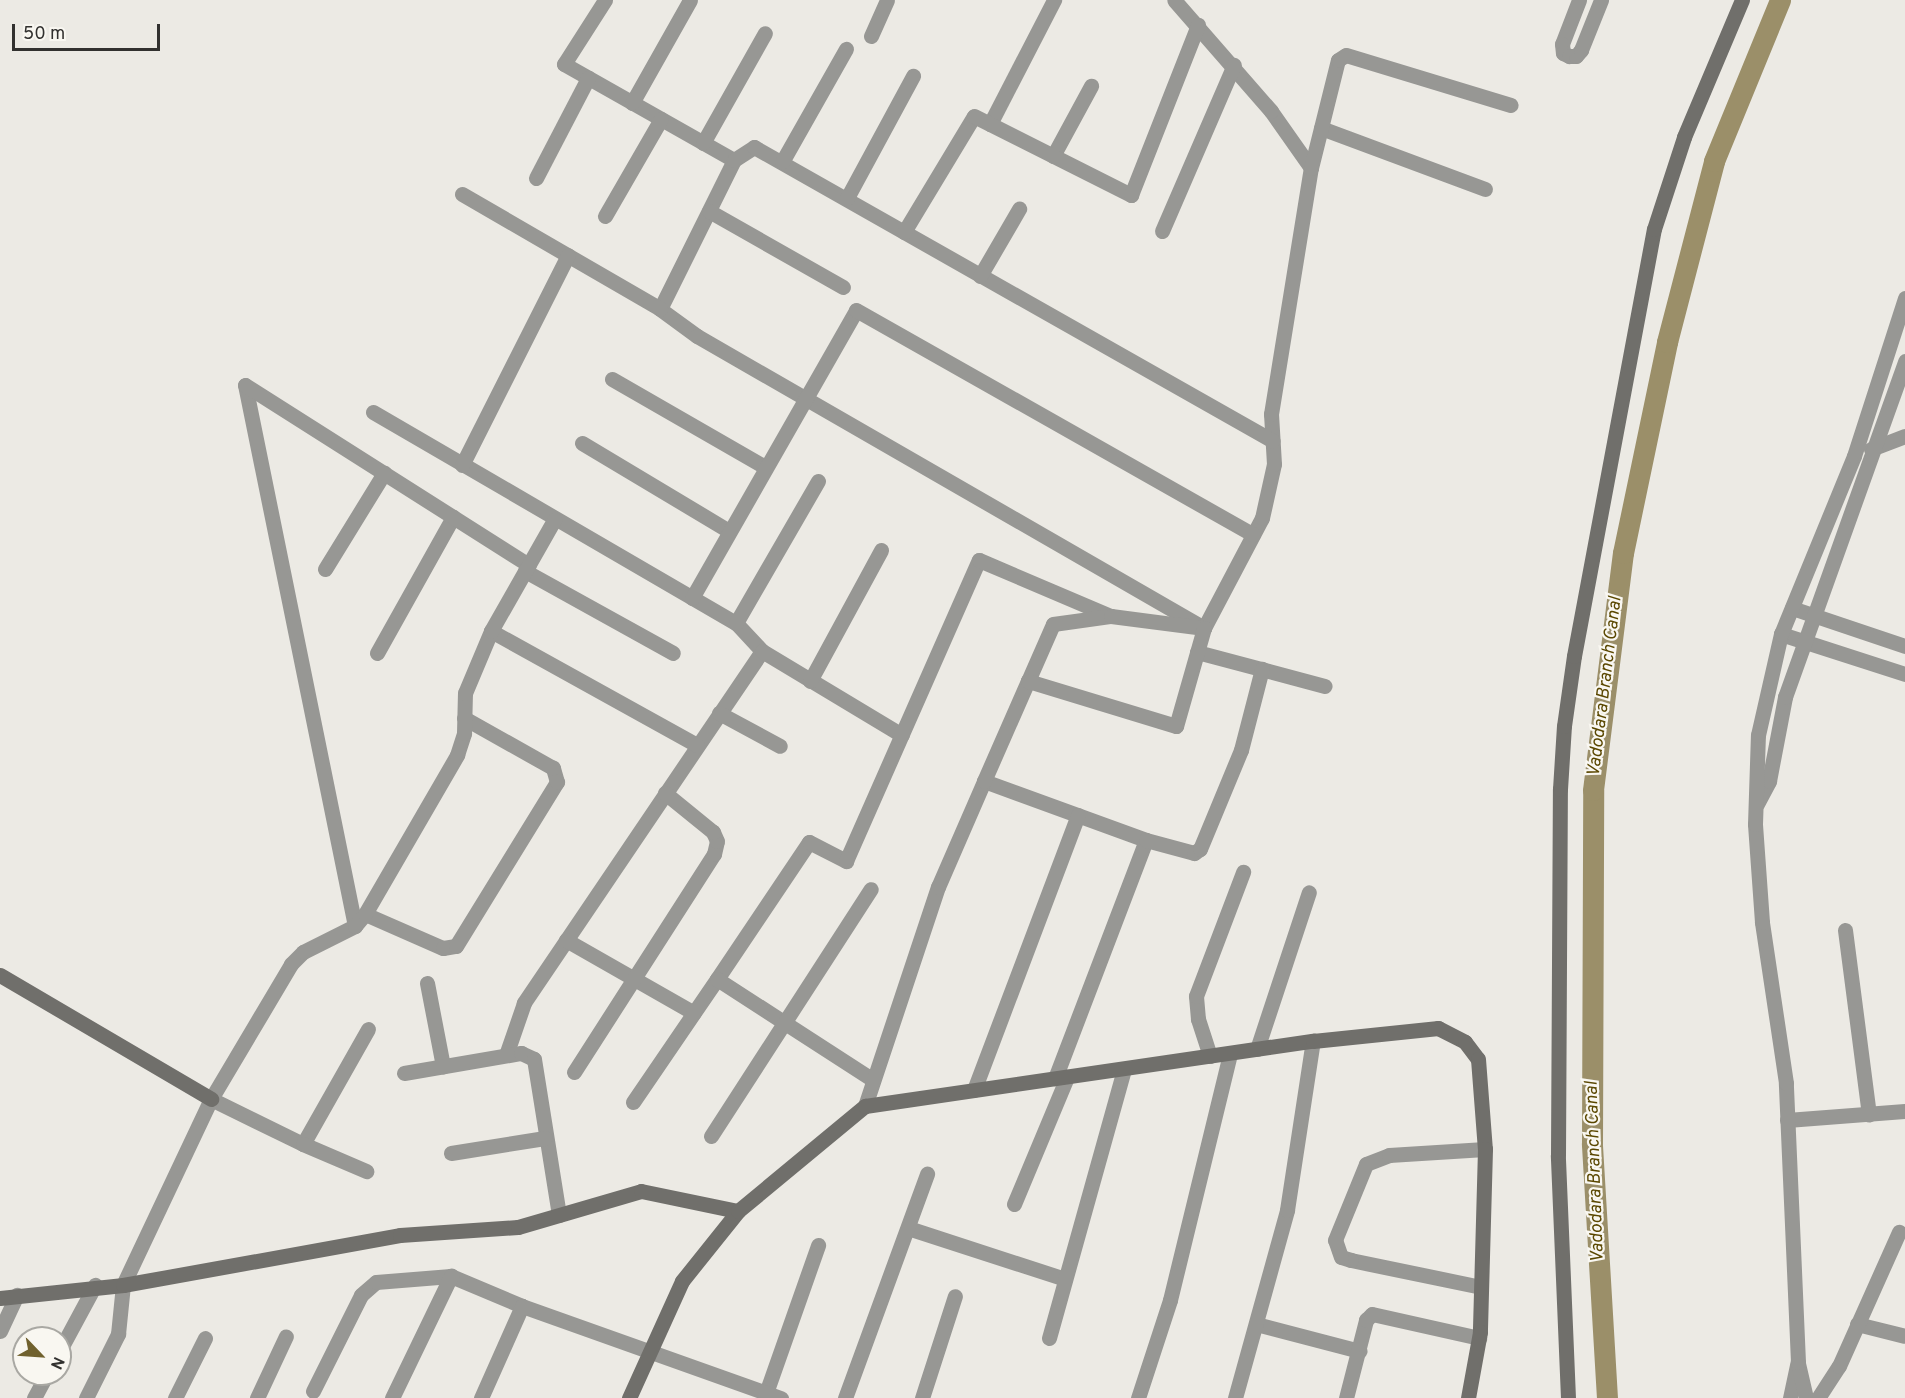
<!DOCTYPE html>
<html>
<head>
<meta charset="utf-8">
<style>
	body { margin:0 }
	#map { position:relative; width:1905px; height:1398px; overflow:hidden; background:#eceae4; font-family:Overpass,sans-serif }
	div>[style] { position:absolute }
	.canal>* { height:21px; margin:-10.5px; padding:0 10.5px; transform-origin:10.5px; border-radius:10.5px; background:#9b8f69 }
	.street>* { height:15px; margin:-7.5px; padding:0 7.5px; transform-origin:7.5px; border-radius:7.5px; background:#979794 }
	.secondary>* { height:15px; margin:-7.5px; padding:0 7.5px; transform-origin:7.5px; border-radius:7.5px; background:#706f6b }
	span { translate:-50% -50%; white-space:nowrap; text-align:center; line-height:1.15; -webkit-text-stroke:4.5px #f9f7f1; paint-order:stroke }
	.water-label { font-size:18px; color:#5a4700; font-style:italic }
	.north { position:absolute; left:12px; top:1326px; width:60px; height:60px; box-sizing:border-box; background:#f9f7f1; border:2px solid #a9a8a3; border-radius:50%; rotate:115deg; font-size:16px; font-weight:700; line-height:24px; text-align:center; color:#32312f }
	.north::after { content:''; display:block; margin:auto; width:21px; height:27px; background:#70612e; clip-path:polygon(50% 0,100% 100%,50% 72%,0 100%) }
	.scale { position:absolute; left:12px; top:24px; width:148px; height:27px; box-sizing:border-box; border:3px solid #32312f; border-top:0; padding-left:8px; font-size:18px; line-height:21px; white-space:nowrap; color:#32312f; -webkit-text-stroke:4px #f9f7f1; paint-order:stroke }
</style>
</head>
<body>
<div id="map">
	<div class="canal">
		<div style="left:1607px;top:1398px;width:255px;rotate:-93.4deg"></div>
		<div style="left:1592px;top:1143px;width:353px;rotate:-89.8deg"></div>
		<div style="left:1593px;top:790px;width:239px;rotate:-82.8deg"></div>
		<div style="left:1623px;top:553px;width:216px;rotate:-78.2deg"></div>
		<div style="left:1667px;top:342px;width:187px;rotate:-75.4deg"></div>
		<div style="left:1714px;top:161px;width:174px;rotate:-67.7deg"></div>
	</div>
	<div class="street">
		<div style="left:605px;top:0;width:76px;rotate:122.6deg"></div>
		<div style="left:564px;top:64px;width:195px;rotate:29.5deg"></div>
		<div style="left:734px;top:160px;width:166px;rotate:116.4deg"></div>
		<div style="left:660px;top:309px;width:46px;rotate:36.1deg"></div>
		<div style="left:697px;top:336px;width:585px;rotate:29.94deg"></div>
		<div style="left:1204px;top:628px;width:124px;rotate:-62.2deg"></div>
		<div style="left:1262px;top:518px;width:55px;rotate:-77.5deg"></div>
		<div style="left:1274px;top:464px;width:50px;rotate:-93.4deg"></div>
		<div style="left:1271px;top:414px;width:249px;rotate:-80.8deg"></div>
		<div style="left:1311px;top:168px;width:70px;rotate:-125.1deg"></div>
		<div style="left:1271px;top:111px;width:147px;rotate:-131.1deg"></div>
		<div style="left:1579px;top:0;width:47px;rotate:111.1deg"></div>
		<div style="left:1562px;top:44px;width:9px;rotate:84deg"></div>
		<div style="left:1563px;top:53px;width:7px;rotate:27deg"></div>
		<div style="left:1569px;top:56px;width:7px"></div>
		<div style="left:1576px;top:56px;width:8px;rotate:-50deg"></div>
		<div style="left:1581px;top:50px;width:54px;rotate:-68.2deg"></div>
		<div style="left:871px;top:36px;width:39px;rotate:-66deg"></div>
		<div style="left:632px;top:103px;width:118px;rotate:-60.6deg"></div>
		<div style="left:990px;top:124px;width:140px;rotate:-62.7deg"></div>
		<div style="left:1321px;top:128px;width:175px;rotate:20.4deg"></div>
		<div style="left:703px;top:143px;width:126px;rotate:-60.6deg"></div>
		<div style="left:1053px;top:156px;width:80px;rotate:-61.5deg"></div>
		<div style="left:734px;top:160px;width:24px;rotate:-33deg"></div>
		<div style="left:754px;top:147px;width:596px;rotate:29.53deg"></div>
		<div style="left:782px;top:162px;width:130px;rotate:-60.5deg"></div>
		<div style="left:1311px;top:168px;width:111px;rotate:-76deg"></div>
		<div style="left:1338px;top:60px;width:9px;rotate:-32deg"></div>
		<div style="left:1346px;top:55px;width:172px;rotate:16.9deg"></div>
		<div style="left:536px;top:178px;width:113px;rotate:-62.5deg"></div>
		<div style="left:462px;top:194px;width:229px;rotate:30.1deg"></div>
		<div style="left:847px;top:198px;width:139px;rotate:-61.6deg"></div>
		<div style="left:709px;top:211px;width:154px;rotate:29.6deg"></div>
		<div style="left:605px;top:216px;width:112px;rotate:-60deg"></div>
		<div style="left:1162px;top:231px;width:181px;rotate:-66.6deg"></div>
		<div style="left:904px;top:232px;width:135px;rotate:-58.9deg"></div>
		<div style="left:974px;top:116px;width:176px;rotate:26.7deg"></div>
		<div style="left:1131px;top:195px;width:183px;rotate:-68.5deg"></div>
		<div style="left:980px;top:276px;width:78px;rotate:-59.8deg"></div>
		<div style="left:612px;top:379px;width:177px;rotate:29.9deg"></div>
		<div style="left:373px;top:412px;width:420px;rotate:30.2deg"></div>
		<div style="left:736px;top:623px;width:38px;rotate:47deg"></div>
		<div style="left:762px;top:651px;width:425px;rotate:124.1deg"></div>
		<div style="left:524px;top:1003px;width:55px;rotate:109.1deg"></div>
		<div style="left:582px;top:443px;width:171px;rotate:30.9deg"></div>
		<div style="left:1871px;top:449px;width:36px;rotate:-21deg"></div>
		<div style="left:462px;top:465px;width:235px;rotate:-63.2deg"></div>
		<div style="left:325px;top:569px;width:113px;rotate:-58.4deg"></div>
		<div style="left:525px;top:571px;width:169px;rotate:29deg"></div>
		<div style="left:692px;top:598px;width:331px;rotate:-60.3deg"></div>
		<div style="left:856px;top:310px;width:456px;rotate:29.5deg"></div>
		<div style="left:1792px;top:608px;width:119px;rotate:18.6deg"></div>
		<div style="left:736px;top:623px;width:164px;rotate:-60deg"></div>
		<div style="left:491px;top:631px;width:235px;rotate:29deg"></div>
		<div style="left:1781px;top:634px;width:130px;rotate:17.9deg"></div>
		<div style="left:762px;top:651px;width:163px;rotate:31deg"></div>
		<div style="left:1197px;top:652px;width:132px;rotate:14.9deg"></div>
		<div style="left:377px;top:653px;width:156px;rotate:-60.8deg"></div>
		<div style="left:810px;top:681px;width:149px;rotate:-61.5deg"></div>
		<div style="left:719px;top:713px;width:69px;rotate:28.4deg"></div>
		<div style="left:984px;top:781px;width:172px;rotate:20deg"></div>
		<div style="left:1146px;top:840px;width:255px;rotate:110.9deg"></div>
		<div style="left:1757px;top:804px;width:26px;rotate:-62deg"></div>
		<div style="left:1769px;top:781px;width:86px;rotate:-79.2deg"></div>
		<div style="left:1785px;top:697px;width:357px;rotate:-70.3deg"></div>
		<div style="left:1146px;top:840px;width:50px;rotate:15.2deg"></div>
		<div style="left:1194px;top:853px;width:7px;rotate:-34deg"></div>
		<div style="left:1200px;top:849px;width:107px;rotate:-67.5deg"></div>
		<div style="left:1241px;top:750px;width:84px;rotate:-75.5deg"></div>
		<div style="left:365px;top:914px;width:85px;rotate:23.6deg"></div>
		<div style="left:443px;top:948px;width:13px;rotate:-9deg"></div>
		<div style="left:456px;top:946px;width:193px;rotate:-58.4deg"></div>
		<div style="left:557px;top:782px;width:15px;rotate:-106deg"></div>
		<div style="left:553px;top:768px;width:102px;rotate:-150.7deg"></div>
		<div style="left:355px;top:926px;width:552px;rotate:-101.49deg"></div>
		<div style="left:245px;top:385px;width:336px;rotate:32.4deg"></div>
		<div style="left:1845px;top:930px;width:186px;rotate:82.6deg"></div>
		<div style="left:566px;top:940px;width:147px;rotate:29.7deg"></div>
		<div style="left:717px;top:979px;width:165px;rotate:-56.1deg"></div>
		<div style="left:809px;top:842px;width:42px;rotate:27.2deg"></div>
		<div style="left:846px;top:861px;width:329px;rotate:-66.2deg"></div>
		<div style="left:979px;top:560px;width:142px;rotate:23.1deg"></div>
		<div style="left:427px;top:983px;width:85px;rotate:79.1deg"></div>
		<div style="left:1257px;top:1049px;width:165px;rotate:-71.7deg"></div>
		<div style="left:1210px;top:1056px;width:39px;rotate:-108deg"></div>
		<div style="left:1198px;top:1019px;width:23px;rotate:-95deg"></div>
		<div style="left:1196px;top:996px;width:133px;rotate:-69.2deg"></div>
		<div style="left:574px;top:1072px;width:259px;rotate:-57.3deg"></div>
		<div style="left:714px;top:854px;width:13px;rotate:-77deg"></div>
		<div style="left:717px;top:841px;width:10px;rotate:-114deg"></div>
		<div style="left:713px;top:832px;width:62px;rotate:-140.9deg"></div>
		<div style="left:404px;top:1073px;width:119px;rotate:-9.7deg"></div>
		<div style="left:521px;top:1053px;width:14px;rotate:25deg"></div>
		<div style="left:534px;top:1059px;width:158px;rotate:80.9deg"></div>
		<div style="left:974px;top:1090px;width:294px;rotate:-69.3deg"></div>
		<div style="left:211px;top:1099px;width:102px;rotate:26.1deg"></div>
		<div style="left:303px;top:1144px;width:132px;rotate:-60.5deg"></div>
		<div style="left:633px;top:1102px;width:149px;rotate:-55.7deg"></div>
		<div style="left:717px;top:979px;width:186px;rotate:32.9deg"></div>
		<div style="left:865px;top:1106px;width:231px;rotate:-71.6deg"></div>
		<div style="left:938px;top:887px;width:116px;rotate:-66.5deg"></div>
		<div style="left:984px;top:781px;width:109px;rotate:-66.3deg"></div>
		<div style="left:1028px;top:681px;width:62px;rotate:-66.3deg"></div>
		<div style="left:1053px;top:624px;width:59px;rotate:-7.9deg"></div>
		<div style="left:1111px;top:616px;width:94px;rotate:7.4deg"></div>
		<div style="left:1204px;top:628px;width:102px;rotate:105.9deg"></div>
		<div style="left:1176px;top:726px;width:155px;rotate:-163.1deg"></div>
		<div style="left:1787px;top:1120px;width:118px;rotate:-4.4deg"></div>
		<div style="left:711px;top:1136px;width:294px;rotate:-57.1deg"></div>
		<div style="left:303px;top:1144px;width:69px;rotate:23.2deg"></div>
		<div style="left:451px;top:1153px;width:95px;rotate:-9.1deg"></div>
		<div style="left:1014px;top:1204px;width:138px;rotate:-67.3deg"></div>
		<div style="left:908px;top:1228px;width:165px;rotate:18deg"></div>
		<div style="left:1481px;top:1287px;width:133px;rotate:-168.3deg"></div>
		<div style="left:1351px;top:1260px;width:10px;rotate:-163deg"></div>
		<div style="left:1341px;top:1257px;width:18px;rotate:-109deg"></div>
		<div style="left:1335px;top:1240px;width:82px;rotate:-67.8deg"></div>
		<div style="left:1366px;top:1164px;width:25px;rotate:-21deg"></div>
		<div style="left:1389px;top:1155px;width:96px;rotate:-3.6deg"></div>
		<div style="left:1256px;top:1324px;width:107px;rotate:14.6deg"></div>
		<div style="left:1857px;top:1324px;width:49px;rotate:14deg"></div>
		<div style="left:0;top:1331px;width:40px;rotate:-65deg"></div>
		<div style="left:1049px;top:1338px;width:279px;rotate:-74.4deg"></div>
		<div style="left:60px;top:1350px;width:74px;rotate:-61.7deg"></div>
		<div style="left:313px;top:1391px;width:107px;rotate:-63.4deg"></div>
		<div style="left:361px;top:1295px;width:20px;rotate:-41deg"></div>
		<div style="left:376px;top:1282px;width:75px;rotate:-4.6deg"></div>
		<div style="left:451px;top:1276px;width:77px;rotate:22.9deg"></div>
		<div style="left:766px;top:1393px;width:157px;rotate:-70.6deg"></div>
		<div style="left:34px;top:1398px;width:27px;rotate:-62deg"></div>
		<div style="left:86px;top:1398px;width:72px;rotate:-63.4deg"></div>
		<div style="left:118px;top:1334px;width:49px;rotate:-84.2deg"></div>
		<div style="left:123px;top:1285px;width:206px;rotate:-64.7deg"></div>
		<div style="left:211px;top:1099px;width:157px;rotate:-59.3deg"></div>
		<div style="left:291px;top:964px;width:17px;rotate:-45deg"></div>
		<div style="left:303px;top:952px;width:58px;rotate:-26.6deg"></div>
		<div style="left:355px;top:926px;width:16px;rotate:-50deg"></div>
		<div style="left:365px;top:914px;width:184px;rotate:-59.9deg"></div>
		<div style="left:457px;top:755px;width:23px;rotate:-72deg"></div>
		<div style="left:464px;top:733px;width:40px;rotate:-88.6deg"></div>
		<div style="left:465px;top:693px;width:67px;rotate:-67.2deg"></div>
		<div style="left:491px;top:631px;width:128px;rotate:-60.4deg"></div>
		<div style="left:175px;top:1398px;width:67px;rotate:-63.4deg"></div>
		<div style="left:257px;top:1398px;width:68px;rotate:-64.9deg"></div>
		<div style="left:392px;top:1398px;width:136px;rotate:-64.2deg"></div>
		<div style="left:481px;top:1398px;width:101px;rotate:-66deg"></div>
		<div style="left:522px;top:1306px;width:275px;rotate:19.6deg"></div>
		<div style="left:845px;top:1398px;width:239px;rotate:-69.9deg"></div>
		<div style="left:922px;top:1398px;width:107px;rotate:-72.1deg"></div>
		<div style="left:1138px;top:1398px;width:103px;rotate:-71.9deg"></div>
		<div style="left:1170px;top:1300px;width:254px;rotate:-76.3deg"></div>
		<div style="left:1235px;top:1398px;width:195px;rotate:-74.5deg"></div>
		<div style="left:1287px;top:1210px;width:171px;rotate:-81.3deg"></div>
		<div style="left:1346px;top:1398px;width:81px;rotate:-75.6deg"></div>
		<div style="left:1366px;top:1320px;width:8px;rotate:-45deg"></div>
		<div style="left:1372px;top:1314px;width:110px;rotate:12.6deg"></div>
		<div style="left:1790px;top:1398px;width:34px;rotate:-78deg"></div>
		<div style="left:1806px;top:1398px;width:37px;rotate:-103deg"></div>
		<div style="left:1798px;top:1362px;width:279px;rotate:-92.5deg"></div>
		<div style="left:1786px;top:1083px;width:163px;rotate:-98.5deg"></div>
		<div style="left:1762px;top:922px;width:98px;rotate:-94.1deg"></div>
		<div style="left:1755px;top:824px;width:89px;rotate:-88.1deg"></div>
		<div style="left:1758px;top:735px;width:104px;rotate:-77.2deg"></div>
		<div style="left:1781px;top:634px;width:192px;rotate:-67.7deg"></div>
		<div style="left:1854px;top:456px;width:166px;rotate:-72.1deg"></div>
		<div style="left:1818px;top:1398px;width:38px;rotate:-57deg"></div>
		<div style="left:1839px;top:1366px;width:147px;rotate:-65.9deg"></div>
	</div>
	<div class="secondary">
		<div style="left:0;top:975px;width:245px;rotate:30.4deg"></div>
		<div style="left:0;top:1298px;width:124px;rotate:-6deg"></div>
		<div style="left:123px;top:1285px;width:281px;rotate:-10.2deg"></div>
		<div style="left:400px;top:1235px;width:118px;rotate:-3.9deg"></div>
		<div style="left:518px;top:1227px;width:128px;rotate:-16.3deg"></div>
		<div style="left:641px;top:1191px;width:99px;rotate:11.7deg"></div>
		<div style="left:629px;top:1398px;width:128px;rotate:-65.6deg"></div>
		<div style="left:682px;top:1281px;width:90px;rotate:-51.3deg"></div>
		<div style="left:738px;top:1211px;width:165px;rotate:-39.6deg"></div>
		<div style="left:865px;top:1106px;width:453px;rotate:-8.3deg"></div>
		<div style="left:1313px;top:1041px;width:126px;rotate:-5.9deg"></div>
		<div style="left:1438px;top:1028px;width:30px;rotate:27deg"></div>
		<div style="left:1465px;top:1042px;width:21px;rotate:53deg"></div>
		<div style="left:1478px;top:1059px;width:90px;rotate:85.6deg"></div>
		<div style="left:1485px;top:1149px;width:183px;rotate:91.6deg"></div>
		<div style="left:1480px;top:1332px;width:67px;rotate:100.3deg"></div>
		<div style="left:1568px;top:1398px;width:243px;rotate:-92.4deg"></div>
		<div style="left:1558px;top:1155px;width:366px;rotate:-89.7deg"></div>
		<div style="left:1560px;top:789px;width:63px;rotate:-86.4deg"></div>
		<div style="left:1564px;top:726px;width:71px;rotate:-81.9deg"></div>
		<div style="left:1574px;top:656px;width:434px;rotate:-79.4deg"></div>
		<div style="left:1654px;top:229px;width:97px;rotate:-71.9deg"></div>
		<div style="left:1684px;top:137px;width:149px;rotate:-67.1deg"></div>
	</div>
	<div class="water-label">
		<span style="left:1606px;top:687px;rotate:-83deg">Vadodara Branch Canal</span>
		<span style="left:1596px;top:1172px;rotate:-92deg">Vadodara Branch Canal</span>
	</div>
	<div class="north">N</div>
	<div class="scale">50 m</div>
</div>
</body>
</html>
